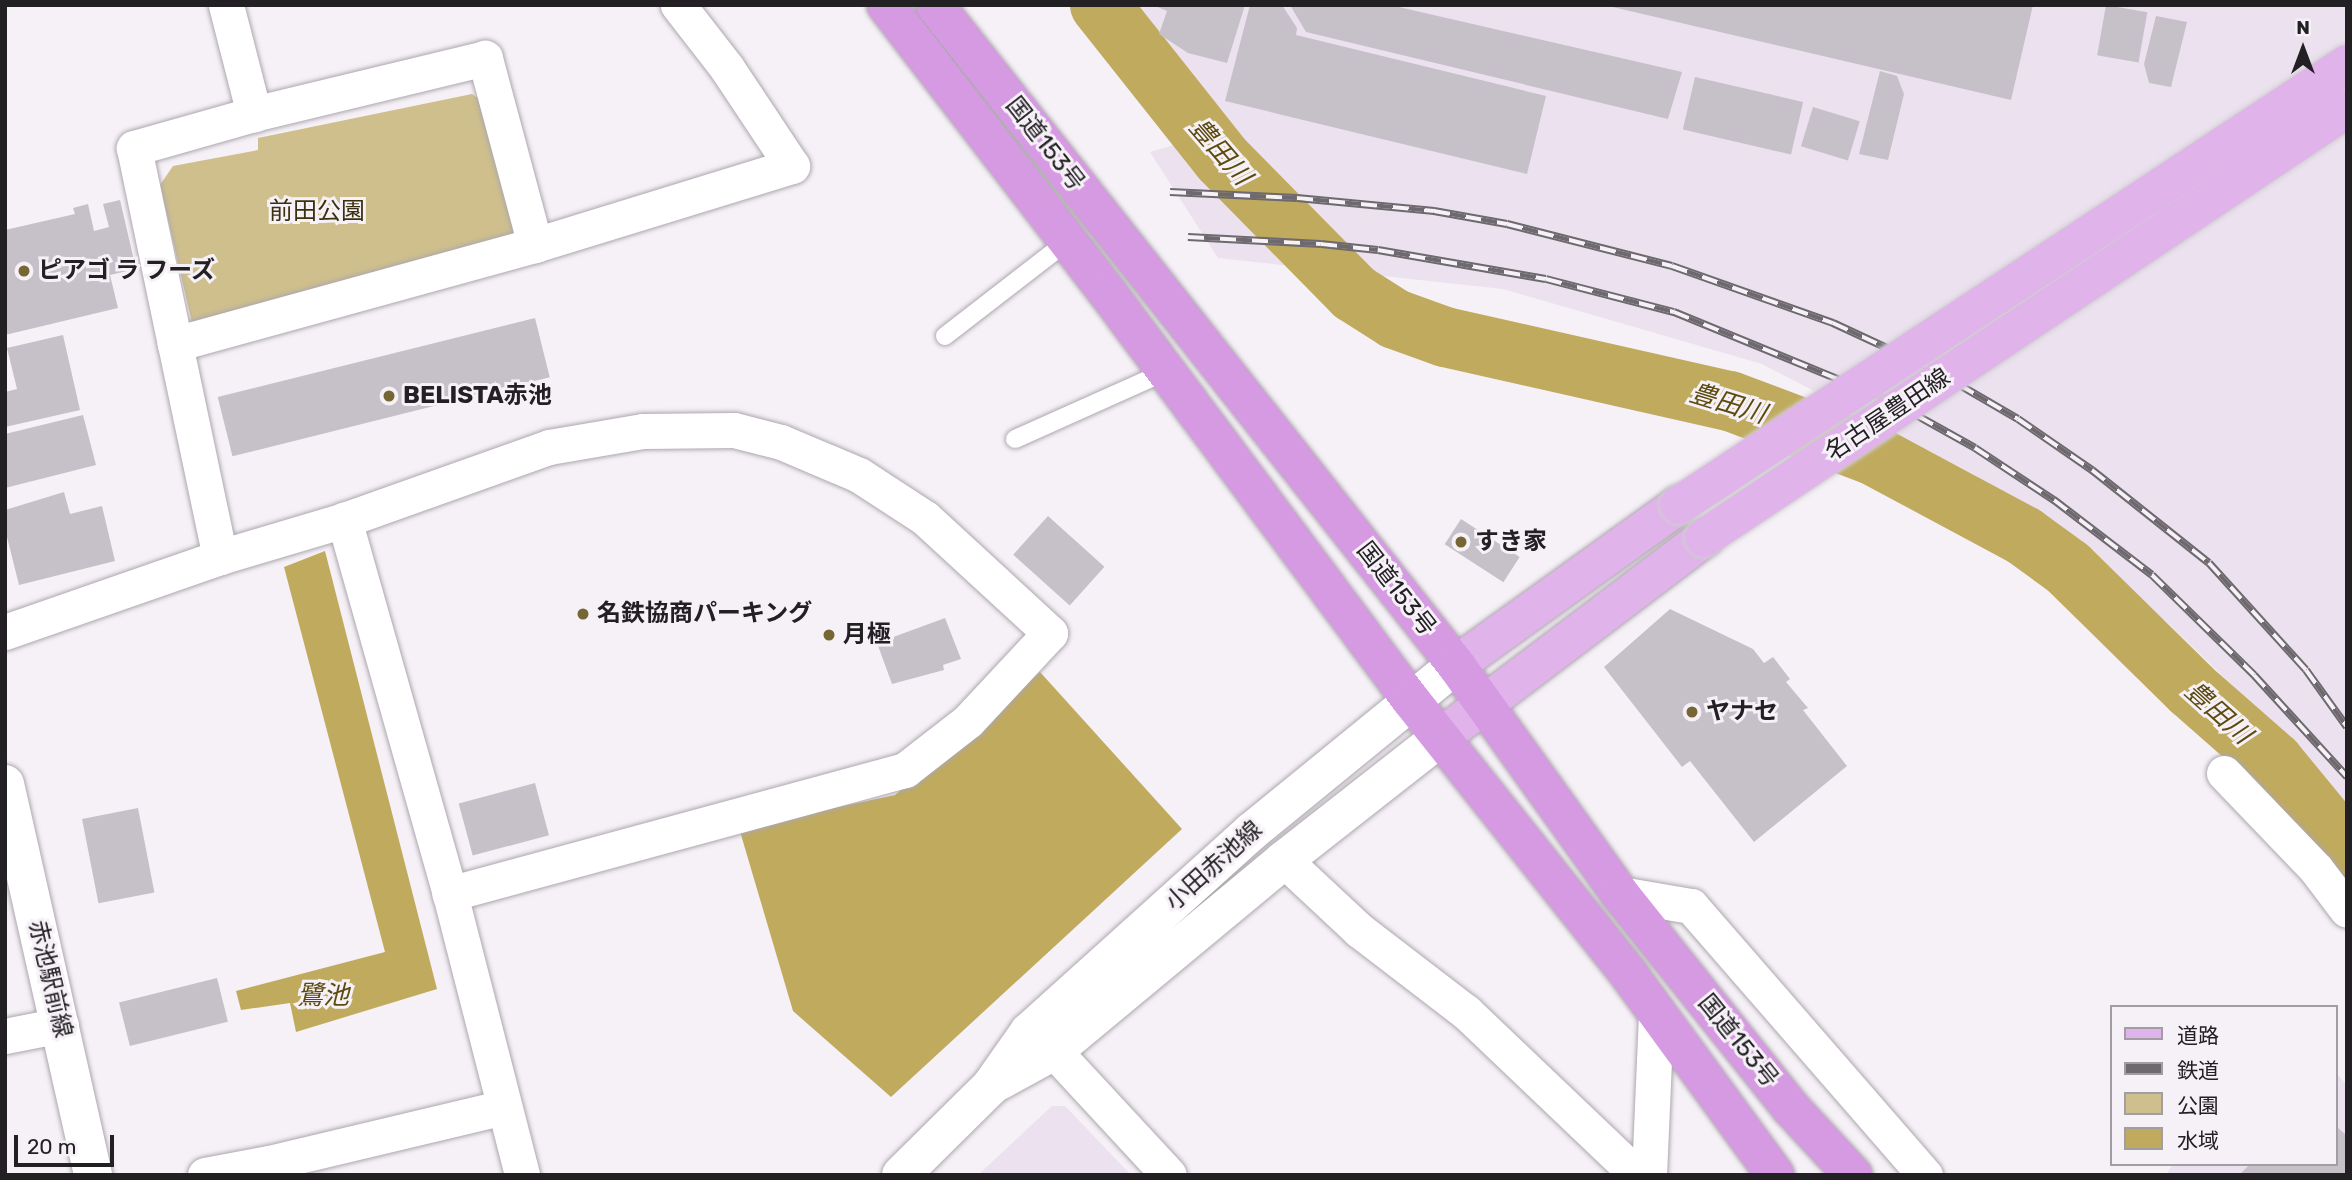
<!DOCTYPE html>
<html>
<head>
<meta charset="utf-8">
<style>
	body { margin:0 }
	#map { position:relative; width:2352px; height:1180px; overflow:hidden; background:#f6f0f7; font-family:Rubik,"Noto Sans JP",sans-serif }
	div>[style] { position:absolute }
	.built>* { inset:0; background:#ece1ef }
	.green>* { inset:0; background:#cebf8d }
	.water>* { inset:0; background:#c0aa5e }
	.river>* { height:60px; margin:-30px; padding:0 30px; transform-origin:30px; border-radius:30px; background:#c0aa5e }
	.building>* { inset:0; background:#c6c1c8; transform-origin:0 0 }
	.roads { filter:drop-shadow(0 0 2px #ada7ae) drop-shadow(0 0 2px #ada7ae) }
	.service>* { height:18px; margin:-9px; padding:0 9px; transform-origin:9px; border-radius:9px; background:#fff }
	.minor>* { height:35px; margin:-17.5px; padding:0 17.5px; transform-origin:17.5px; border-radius:17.5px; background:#fff }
	.tertiary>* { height:38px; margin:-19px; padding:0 19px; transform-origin:19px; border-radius:19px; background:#fff }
	.primary>* { height:38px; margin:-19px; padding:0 19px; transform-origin:19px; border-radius:19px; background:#e0b3ea }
	.trunk>* { height:38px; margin:-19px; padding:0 19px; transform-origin:19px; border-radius:19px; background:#d69ae3 }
	.rail>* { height:8px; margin-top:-4px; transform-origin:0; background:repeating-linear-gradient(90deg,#f6f0f7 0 16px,#6d696e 0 32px); box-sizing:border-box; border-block:2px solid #6d696e }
	.bridges { filter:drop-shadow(0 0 2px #cececf) drop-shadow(0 0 2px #cececf) }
	.primary-bridge>* { height:38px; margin:-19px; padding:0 19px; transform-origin:19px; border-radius:19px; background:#e0b3ea }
	.dots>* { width:19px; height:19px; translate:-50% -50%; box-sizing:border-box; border:4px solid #f6f0f7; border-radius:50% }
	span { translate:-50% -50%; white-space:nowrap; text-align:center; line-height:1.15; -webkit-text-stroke:6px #f6f0f7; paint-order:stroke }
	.street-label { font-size:24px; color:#222023 }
	.park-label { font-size:24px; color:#3a300e }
	.poi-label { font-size:24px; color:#222023; font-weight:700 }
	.left { translate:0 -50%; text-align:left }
	.water-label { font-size:26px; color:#5b4b0f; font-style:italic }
	.frame { position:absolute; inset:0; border:7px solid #222023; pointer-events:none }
	.legend { position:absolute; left:2110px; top:1005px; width:228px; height:161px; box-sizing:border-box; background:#f6f0f7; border:2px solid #a19da2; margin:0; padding:9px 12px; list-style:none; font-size:21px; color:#222023 }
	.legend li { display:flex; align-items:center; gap:14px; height:35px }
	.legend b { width:35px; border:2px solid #a19da2 }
	.north { position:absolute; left:2268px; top:14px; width:70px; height:70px; -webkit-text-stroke:5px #f6f0f7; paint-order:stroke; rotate:0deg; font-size:19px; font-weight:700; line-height:28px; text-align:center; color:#222023 }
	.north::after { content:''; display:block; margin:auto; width:24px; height:32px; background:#222023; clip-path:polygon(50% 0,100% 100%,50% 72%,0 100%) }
	.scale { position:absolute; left:14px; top:1135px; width:100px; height:32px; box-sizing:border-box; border:4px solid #222023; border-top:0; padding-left:9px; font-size:21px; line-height:24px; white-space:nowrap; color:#222023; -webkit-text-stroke:5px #f6f0f7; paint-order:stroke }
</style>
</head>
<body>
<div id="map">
	<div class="built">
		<div style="clip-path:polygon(1113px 5px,2347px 5px,2347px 812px,2295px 746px,2169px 624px,1975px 475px,1762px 364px,1503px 289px,1218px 258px,1150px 152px,1211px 134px)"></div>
		<div style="clip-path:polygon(2336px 1073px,2347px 1085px,2347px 1175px,2166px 1175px,2173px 1164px,2336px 1164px)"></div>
		<div style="clip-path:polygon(1052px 1106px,1065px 1106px,1131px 1175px,978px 1175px)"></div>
	</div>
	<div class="green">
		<div style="clip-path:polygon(472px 94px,485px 103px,515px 230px,509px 246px,192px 323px,160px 185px,173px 166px,258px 150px,258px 138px)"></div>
	</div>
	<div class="water">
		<div style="clip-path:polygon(325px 551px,437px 989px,296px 1032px,290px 1003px,241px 1010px,236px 991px,385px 952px,284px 567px)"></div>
		<div style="clip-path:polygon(1040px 672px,1182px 829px,891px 1097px,793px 1011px,739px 828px,895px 795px)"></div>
	</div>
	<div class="river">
		<div style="left:1100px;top:5px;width:196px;rotate:51.6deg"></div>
		<div style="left:1222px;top:159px;width:188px;rotate:45.4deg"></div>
		<div style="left:1354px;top:293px;width:49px;rotate:32.4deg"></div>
		<div style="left:1395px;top:319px;width:53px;rotate:19.8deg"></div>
		<div style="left:1445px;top:337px;width:292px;rotate:12.7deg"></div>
		<div style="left:1730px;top:401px;width:153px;rotate:20.7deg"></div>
		<div style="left:1873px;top:455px;width:171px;rotate:28.2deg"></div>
		<div style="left:2024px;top:536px;width:54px;rotate:36deg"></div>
		<div style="left:2068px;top:568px;width:173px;rotate:44.5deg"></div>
		<div style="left:2191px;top:689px;width:111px;rotate:41.3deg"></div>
		<div style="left:2274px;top:762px;width:115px;rotate:50.6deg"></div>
	</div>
	<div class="building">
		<div style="clip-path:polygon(1153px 5px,1245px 5px,1227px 63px,1188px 53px,1159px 34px,1167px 11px)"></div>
		<div style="clip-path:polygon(1250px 5px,1282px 5px,1297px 28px,1296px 35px,1546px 96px,1527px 174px,1225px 101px)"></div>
		<div style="clip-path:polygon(1290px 5px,1390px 5px,1682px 72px,1668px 119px,1306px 32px)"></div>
		<div style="clip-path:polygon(1604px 5px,2033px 5px,2011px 100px)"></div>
		<div style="left:2106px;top:5px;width:42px;height:51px;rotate:10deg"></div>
		<div style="clip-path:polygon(2156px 16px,2187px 22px,2171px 87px,2149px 83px,2144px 64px)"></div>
		<div style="clip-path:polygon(1880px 71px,1897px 76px,1904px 94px,1888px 160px,1859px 154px)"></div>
		<div style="left:1695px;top:77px;width:111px;height:54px;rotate:13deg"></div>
		<div style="left:1813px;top:107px;width:49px;height:41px;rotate:17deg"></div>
		<div style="clip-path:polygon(120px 200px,136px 269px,110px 275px,118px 308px,5px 335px,5px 230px,75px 214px,73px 208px,88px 204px,94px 231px,109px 227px,103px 204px)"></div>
		<div style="left:535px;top:318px;width:61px;height:327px;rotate:76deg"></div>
		<div style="clip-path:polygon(63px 335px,80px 410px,5px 427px,5px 392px,17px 389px,7px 348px)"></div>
		<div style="clip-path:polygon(83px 415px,96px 465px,5px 488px,5px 434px)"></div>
		<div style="clip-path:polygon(64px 492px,70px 514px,102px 506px,115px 561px,19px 585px,5px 529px,5px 510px)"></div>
		<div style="left:1048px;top:516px;width:76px;height:52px;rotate:42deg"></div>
		<div style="left:1461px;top:519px;width:70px;height:30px;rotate:33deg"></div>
		<div style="clip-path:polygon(1670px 609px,1753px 649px,1764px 663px,1773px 657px,1790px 679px,1786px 682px,1808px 708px,1803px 710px,1847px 766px,1754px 842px,1690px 761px,1682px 767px,1604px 667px)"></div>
		<div style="clip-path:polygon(945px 618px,961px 659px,943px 665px,944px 670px,892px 684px,877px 643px)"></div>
		<div style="left:535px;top:783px;width:54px;height:79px;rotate:75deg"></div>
		<div style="left:138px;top:808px;width:86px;height:57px;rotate:79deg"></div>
		<div style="left:217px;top:978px;width:45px;height:101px;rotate:76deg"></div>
		<div style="clip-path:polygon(2336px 1126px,2347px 1136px,2347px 1175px,2239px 1175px,2250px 1164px,2336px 1164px)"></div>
	</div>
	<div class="roads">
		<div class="service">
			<div style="left:945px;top:336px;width:155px;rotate:-37.7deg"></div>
			<div style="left:1015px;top:439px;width:167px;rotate:-24.1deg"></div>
		</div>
		<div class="minor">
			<div style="left:226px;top:5px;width:113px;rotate:75.6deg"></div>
			<div style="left:535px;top:245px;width:194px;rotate:-105deg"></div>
			<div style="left:485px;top:58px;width:238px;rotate:166.4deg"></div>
			<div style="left:254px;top:114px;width:125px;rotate:164.2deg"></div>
			<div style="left:134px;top:148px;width:200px;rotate:78.2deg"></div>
			<div style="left:175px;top:344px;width:373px;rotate:-15.4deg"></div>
			<div style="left:535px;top:245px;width:269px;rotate:-17.1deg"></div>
			<div style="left:792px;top:166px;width:118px;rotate:-123.6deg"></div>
			<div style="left:727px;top:68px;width:80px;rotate:-127.9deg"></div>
			<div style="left:175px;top:344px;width:218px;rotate:78.1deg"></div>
			<div style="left:5px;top:632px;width:228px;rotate:-19.2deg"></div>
			<div style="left:220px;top:557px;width:129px;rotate:-16.6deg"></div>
			<div style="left:344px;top:520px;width:218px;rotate:-19.6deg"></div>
			<div style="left:549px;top:447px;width:95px;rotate:-9.7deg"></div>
			<div style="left:643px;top:431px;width:91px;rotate:-0.6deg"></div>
			<div style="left:734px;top:430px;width:49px;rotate:14.3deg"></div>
			<div style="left:781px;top:442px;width:85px;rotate:22.9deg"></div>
			<div style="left:859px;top:475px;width:79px;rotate:33.1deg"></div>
			<div style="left:925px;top:518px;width:170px;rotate:42.6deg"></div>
			<div style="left:1050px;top:633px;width:120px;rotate:133deg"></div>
			<div style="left:968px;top:721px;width:80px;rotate:142.1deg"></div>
			<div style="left:905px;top:770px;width:472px;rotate:164.8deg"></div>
			<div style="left:450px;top:894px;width:389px;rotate:-105.8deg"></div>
			<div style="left:2224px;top:773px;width:133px;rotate:46.2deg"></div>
			<div style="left:2316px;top:869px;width:51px;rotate:52.9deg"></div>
			<div style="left:1284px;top:860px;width:103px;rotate:43deg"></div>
			<div style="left:1359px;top:930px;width:135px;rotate:37.5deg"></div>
			<div style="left:1466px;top:1012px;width:236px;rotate:43.6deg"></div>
			<div style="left:450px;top:894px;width:290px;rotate:75.6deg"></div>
			<div style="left:1620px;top:894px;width:72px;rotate:9.6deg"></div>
			<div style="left:1691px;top:906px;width:357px;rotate:49deg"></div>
			<div style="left:5px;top:1036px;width:57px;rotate:-11.1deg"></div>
			<div style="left:1054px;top:1051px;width:169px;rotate:47.2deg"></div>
			<div style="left:205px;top:1175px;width:65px;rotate:-10.6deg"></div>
			<div style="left:269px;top:1163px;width:242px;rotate:-13.4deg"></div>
			<div style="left:1649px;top:1175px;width:161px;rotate:-87.5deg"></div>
		</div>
		<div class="tertiary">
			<div style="left:5px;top:784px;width:401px;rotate:77.3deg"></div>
			<div style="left:999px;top:1081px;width:63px;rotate:-28.6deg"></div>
			<div style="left:1054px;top:1051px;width:299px;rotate:-39.7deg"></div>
			<div style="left:1284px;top:860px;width:199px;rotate:-38.1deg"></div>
			<div style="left:901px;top:1175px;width:127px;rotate:-44.7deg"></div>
			<div style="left:991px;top:1086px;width:66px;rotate:-54.9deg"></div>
			<div style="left:1029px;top:1032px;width:299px;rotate:-42deg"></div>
			<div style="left:1251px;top:832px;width:264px;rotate:-39.2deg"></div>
		</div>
		<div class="primary">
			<div style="left:1456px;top:665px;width:274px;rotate:-35.7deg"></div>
			<div style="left:1441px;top:737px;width:330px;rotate:-37.1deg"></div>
		</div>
		<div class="trunk">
			<div style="left:886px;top:5px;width:362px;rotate:52.4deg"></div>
			<div style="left:1107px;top:292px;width:507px;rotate:53.33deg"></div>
			<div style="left:1410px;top:699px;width:354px;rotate:51.5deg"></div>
			<div style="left:1630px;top:976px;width:246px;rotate:53.9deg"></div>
			<div style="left:935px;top:5px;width:841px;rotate:51.71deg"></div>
			<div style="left:1456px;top:665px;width:282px;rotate:54.4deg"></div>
			<div style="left:1620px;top:894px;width:273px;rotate:51.4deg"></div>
			<div style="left:1790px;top:1107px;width:93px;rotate:47.2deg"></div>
		</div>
	</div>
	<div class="rail">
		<div style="left:1170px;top:192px;width:127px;rotate:2.7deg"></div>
		<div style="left:1297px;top:198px;width:138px;rotate:5.4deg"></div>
		<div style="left:1434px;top:211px;width:74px;rotate:10.1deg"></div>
		<div style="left:1507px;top:224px;width:170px;rotate:14.3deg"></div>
		<div style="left:1672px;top:266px;width:171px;rotate:19.5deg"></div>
		<div style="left:1833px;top:323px;width:109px;rotate:24.9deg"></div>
		<div style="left:1932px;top:369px;width:99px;rotate:30.2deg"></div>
		<div style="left:2018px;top:419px;width:90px;rotate:34.6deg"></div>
		<div style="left:2092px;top:470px;width:149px;rotate:38.5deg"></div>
		<div style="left:2209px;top:563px;width:144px;rotate:47.8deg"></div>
		<div style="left:2306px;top:670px;width:70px;rotate:54.3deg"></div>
		<div style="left:1188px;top:237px;width:133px;rotate:3deg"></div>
		<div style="left:1321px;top:244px;width:57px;rotate:6deg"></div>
		<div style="left:1378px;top:250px;width:170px;rotate:9.8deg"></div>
		<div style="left:1546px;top:279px;width:132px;rotate:14.5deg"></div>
		<div style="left:1674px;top:312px;width:235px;rotate:22.3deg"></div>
		<div style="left:1891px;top:401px;width:96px;rotate:29.2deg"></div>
		<div style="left:1975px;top:448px;width:95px;rotate:33.4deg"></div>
		<div style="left:2054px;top:500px;width:123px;rotate:37.4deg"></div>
		<div style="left:2152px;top:575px;width:143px;rotate:44.4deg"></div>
		<div style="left:2254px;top:675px;width:138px;rotate:47.6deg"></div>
	</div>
	<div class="bridges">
		<div class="primary-bridge">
			<div style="left:1679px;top:505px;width:800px;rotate:-33.43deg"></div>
			<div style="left:1704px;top:538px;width:773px;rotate:-33.71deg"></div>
		</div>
	</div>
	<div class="dots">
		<div style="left:24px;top:271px;background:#756634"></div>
		<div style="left:389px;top:396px;background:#756634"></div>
		<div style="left:1461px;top:542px;background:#756634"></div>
		<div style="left:583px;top:614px;background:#756634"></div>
		<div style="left:829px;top:635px;background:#756634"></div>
		<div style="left:1692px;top:712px;background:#756634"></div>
	</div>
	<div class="street-label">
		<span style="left:1045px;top:144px;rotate:52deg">国道153号</span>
		<span style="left:1888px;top:415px;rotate:-34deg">名古屋豊田線</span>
		<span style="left:1396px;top:589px;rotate:52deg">国道153号</span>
		<span style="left:1214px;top:866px;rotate:-42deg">小田赤池線</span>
		<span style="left:50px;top:979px;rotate:77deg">赤池駅前線</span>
		<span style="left:1738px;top:1041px;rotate:51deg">国道153号</span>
	</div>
	<div class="park-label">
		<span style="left:317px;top:212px">前田公園</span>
	</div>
	<div class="poi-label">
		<span class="left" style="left:38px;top:271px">ピアゴ ラ フーズ</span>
		<span class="left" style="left:403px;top:396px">BELISTA赤池</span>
		<span class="left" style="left:1475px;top:542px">すき家</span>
		<span class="left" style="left:597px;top:614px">名鉄協商パーキング</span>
		<span class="left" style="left:843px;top:635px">月極</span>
		<span class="left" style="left:1706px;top:712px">ヤナセ</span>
	</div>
	<div class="water-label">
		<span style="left:1220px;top:152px;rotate:49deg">豊田川</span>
		<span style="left:1728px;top:404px;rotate:17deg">豊田川</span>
		<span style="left:2218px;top:713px;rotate:42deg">豊田川</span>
		<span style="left:323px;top:996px">鷺池</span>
	</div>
	<div class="frame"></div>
	<ul class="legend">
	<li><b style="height:9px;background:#e0b3ea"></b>道路</li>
	<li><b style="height:9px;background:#6d696e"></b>鉄道</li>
	<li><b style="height:19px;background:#cebf8d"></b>公園</li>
	<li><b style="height:19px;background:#c0aa5e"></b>水域</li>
	</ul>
	<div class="north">N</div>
	<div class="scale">20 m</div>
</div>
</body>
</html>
